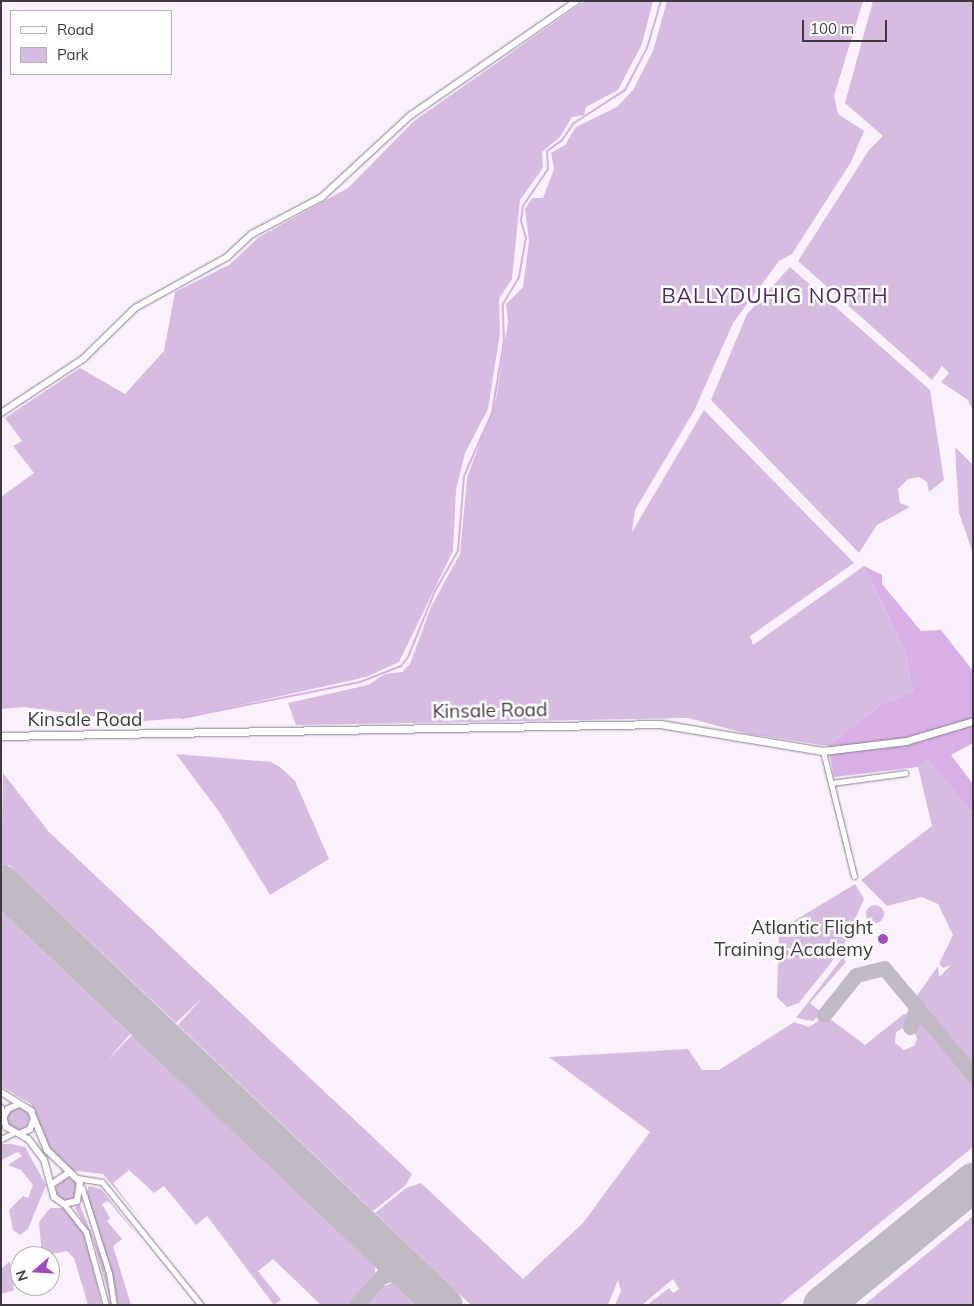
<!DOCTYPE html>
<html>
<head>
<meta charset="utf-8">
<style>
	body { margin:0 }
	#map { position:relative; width:974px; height:1306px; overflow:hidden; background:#faf1fd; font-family:Mulish,sans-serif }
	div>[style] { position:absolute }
	.green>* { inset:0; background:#d6bce0 }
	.round { border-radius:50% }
	.forest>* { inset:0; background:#d8b0e6 }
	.stream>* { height:2px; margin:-1px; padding:0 1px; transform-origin:1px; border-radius:1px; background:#d7afe5 }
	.taxiway>* { height:15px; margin:-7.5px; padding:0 7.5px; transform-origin:7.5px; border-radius:7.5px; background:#c1bac4 }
	.runway>* { height:39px; margin:-19.5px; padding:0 19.5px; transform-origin:19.5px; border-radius:19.5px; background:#c1bac4 }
	.roads { filter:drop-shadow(0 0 1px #887e8c) drop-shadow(0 0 1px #887e8c) }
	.minor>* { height:5px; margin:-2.5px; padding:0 2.5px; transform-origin:2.5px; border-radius:2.5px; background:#fff }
	.tertiary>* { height:6px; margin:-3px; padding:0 3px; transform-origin:3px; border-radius:3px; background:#fff }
	.secondary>* { height:7px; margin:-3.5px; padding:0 3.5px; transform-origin:3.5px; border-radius:3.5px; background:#fff }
	.dots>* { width:14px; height:14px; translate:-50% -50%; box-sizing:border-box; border:2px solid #fff; border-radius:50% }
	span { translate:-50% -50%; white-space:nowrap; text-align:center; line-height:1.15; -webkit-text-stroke:5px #fff; paint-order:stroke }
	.street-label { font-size:19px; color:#3e3a40 }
	.poi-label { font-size:19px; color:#3e3a40 }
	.right { translate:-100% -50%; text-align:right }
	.quarter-label { font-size:21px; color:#51285e; letter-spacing:1px }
	.frame { position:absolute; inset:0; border:2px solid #3e3a40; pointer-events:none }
	.legend { position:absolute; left:10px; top:10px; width:162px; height:65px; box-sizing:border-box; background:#fff; border:1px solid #b2b0b3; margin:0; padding:6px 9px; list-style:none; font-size:15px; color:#3e3a40 }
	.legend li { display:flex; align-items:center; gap:10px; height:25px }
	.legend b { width:25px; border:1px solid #b2b0b3 }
	.north { position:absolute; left:10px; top:1246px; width:50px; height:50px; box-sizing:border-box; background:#fff; border:1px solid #b2b0b3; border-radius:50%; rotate:251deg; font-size:14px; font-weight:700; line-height:20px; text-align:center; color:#3e3a40 }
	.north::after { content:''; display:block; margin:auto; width:18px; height:22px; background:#9f4bba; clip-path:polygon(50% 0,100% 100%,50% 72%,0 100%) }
	.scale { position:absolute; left:802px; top:20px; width:85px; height:22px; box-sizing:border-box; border:2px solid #3e3a40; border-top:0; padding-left:6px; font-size:15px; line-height:18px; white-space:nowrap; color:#3e3a40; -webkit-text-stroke:4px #fff; paint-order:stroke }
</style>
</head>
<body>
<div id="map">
	<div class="green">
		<div style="clip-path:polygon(585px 1px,653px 1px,642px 44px,618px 90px,586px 107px,584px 115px,572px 117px,560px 137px,542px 152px,543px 168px,520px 200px,512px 279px,499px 299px,500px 333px,488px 409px,465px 453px,456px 490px,453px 551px,399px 662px,366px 677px,182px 718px,132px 722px,24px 707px,1px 709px,1px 497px,34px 473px,13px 446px,22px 441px,5px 418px,80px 368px,125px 394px,164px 351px,175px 292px,229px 265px,259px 237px,348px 188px,414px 121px)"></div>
		<div style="clip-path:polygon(667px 1px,863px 1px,834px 96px,838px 114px,864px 131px,851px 162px,792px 254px,779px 261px,733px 323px,694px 411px,635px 510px,632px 532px,704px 410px,854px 563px,750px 636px,753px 645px,864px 566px,905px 651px,913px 692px,883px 703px,828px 746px,748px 734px,688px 718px,296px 725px,288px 703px,368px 685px,385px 674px,402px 672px,410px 664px,431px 607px,460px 554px,467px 478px,496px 399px,508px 322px,506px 304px,523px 287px,529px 241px,525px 209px,532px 198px,543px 198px,554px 169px,551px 153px,565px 145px,576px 127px,617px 107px,633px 90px,653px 51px)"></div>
		<div style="clip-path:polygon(873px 1px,973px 1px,973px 411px,968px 400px,941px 382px,949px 373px,942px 366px,932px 380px,798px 261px,869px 150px,883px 136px,845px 103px)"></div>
		<div style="clip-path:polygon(790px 267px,930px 390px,944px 480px,929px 492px,927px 482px,919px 477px,908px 479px,898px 489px,900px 503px,910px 507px,877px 525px,859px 553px,711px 400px,747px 314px)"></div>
		<div style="clip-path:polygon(955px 447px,973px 465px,973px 553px,959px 513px)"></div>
		<div style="clip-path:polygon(176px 754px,271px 762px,280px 767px,295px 781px,329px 859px,270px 895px,220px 813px)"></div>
		<div style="clip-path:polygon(927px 757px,973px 813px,973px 1067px,916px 997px,938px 966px,939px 977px,951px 965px,943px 968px,939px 964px,953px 935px,938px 904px,922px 897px,887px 906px,861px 880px,932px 826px,918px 767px)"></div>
		<div style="clip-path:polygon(3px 773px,49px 832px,412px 1174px,406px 1185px,373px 1211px,178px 1025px,203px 997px,176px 1023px,9px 865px,1px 872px)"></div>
		<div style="clip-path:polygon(855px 884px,864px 899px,842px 949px,799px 1003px,787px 1007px,777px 997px,779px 930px)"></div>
		<div class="round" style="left:866px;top:905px;width:18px;height:18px"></div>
		<div style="clip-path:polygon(1px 911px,130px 1034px,107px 1061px,132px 1035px,375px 1267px,375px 1278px,349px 1305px,321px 1305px,273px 1259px,258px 1271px,281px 1300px,274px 1305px,207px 1216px,196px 1225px,164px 1186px,154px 1193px,129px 1170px,113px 1183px,141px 1220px,103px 1174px,69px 1170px,50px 1149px,31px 1104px,1px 1086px)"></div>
		<div style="clip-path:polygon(843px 957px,846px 962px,810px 1003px,822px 1013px,813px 1021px,796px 1018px)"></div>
		<div style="clip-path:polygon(912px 1013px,907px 1026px,896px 1032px,895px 1043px,904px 1050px,914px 1046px,917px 1039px,913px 1026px,917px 1014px,920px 1016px,973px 1082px,973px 1147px,779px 1305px,647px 1305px,669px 1288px,673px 1293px,679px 1289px,673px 1279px,642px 1305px,615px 1305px,621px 1291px,618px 1280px,608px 1305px,471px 1305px,375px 1213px,406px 1188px,421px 1183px,523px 1279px,583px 1223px,650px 1132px,549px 1057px,688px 1049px,702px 1070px,719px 1070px,794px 1022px,809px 1027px,826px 1016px,865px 1045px,904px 1014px)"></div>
		<div class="round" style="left:7px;top:1108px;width:22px;height:22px"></div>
		<div style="clip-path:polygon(3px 1142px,25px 1147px,46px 1185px,28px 1229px,20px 1235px,13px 1230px,9px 1210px,23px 1196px,28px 1198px,33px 1185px,21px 1170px,8px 1165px,22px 1156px,18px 1152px,1px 1160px,1px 1144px,10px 1144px)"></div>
		<div class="round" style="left:56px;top:1178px;width:22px;height:22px"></div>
		<div style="clip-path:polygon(89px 1186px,101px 1189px,141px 1239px,108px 1201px,102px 1204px,110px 1218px,107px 1221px,122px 1239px,113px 1246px,131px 1305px,118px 1305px,86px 1194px)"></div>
		<div style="clip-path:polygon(79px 1203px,103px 1261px,112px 1305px,93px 1240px,75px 1208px)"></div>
		<div style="clip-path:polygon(50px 1208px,64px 1208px,84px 1233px,102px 1305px,88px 1305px,74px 1258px,67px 1251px,42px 1256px,39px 1222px)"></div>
		<div style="clip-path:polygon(973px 1216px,973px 1305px,864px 1305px)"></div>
		<div style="clip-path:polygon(10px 1261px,14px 1290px,1px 1294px,1px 1269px)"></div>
		<div style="clip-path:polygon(392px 1283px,414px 1305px,364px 1305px,381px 1287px)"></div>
	</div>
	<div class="forest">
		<div style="clip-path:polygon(864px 566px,882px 575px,882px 584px,921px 631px,941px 630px,973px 671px,973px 743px,951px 755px,973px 784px,973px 813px,927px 758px,918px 767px,834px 777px,828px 746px,883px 703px,913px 692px,905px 651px)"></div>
	</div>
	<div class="stream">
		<div style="left:964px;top:707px;width:10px;rotate:-24deg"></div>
		<div style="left:182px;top:718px;width:182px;rotate:-11.4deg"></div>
		<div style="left:360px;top:682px;width:44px;rotate:-21.3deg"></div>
		<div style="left:401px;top:666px;width:11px;rotate:-52deg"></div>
		<div style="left:408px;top:657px;width:71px;rotate:-67.8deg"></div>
		<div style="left:435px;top:591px;width:46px;rotate:-60.1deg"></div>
		<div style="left:458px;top:551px;width:75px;rotate:-85.4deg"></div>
		<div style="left:464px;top:476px;width:69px;rotate:-66deg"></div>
		<div style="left:492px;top:413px;width:73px;rotate:-80.5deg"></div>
		<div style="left:504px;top:341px;width:37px;rotate:-92deg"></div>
		<div style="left:503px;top:304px;width:31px;rotate:-59deg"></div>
		<div style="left:519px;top:277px;width:40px;rotate:-80deg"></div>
		<div style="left:526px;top:238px;width:19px;rotate:-106deg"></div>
		<div style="left:521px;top:220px;width:14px;rotate:-82deg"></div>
		<div style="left:523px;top:206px;width:45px;rotate:-56deg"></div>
		<div style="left:548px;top:169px;width:18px;rotate:-93deg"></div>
		<div style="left:547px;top:151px;width:19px;rotate:-36deg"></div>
		<div style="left:562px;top:140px;width:21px;rotate:-55deg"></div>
		<div style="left:574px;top:123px;width:61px;rotate:-32.9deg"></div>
		<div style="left:625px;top:90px;width:47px;rotate:-62.4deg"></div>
		<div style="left:647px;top:48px;width:49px;rotate:-73.4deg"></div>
		<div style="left:842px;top:736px;width:56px;rotate:-34.8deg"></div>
		<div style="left:888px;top:704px;width:12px;rotate:-9deg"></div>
		<div style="left:900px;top:702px;width:16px;rotate:35deg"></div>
		<div style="left:913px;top:711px;width:41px;rotate:-1.4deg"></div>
	</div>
	<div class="taxiway">
		<div style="left:824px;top:1015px;width:51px;rotate:-51.3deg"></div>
		<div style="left:856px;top:975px;width:29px;rotate:-14deg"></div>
		<div style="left:884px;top:968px;width:139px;rotate:50.2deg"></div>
		<div style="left:910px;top:1027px;width:23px;rotate:-72deg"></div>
		<div style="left:384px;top:1276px;width:14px;rotate:-21deg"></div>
		<div style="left:397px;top:1271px;width:16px;rotate:15deg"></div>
		<div style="left:356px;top:1305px;width:47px;rotate:-48.5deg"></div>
		<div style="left:387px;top:1270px;width:25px;rotate:-102deg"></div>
	</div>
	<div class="runway">
		<div style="left:1px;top:884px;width:610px;rotate:43.61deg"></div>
		<div style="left:822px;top:1305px;width:195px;rotate:-39.2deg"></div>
	</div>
	<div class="roads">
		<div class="minor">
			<div style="left:823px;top:751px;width:129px;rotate:76.1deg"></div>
			<div style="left:831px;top:783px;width:75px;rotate:-7.7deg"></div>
			<div style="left:1px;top:1139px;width:13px;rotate:-27deg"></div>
			<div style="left:77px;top:1178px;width:25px;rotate:9deg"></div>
			<div style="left:102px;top:1182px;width:158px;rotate:51.2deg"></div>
			<div style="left:82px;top:1188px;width:89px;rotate:72.4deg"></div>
			<div style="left:109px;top:1273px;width:32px;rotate:81deg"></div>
			<div style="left:64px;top:1204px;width:36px;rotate:52deg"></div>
			<div style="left:86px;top:1232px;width:76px;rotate:74.7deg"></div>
		</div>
		<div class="tertiary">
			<div style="left:1px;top:413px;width:98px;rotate:-33.4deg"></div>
			<div style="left:83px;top:359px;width:73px;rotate:-44.4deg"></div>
			<div style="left:135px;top:308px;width:105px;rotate:-29deg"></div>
			<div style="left:227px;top:257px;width:34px;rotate:-43deg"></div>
			<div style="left:252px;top:234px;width:79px;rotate:-27.9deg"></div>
			<div style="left:322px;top:197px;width:121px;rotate:-42.7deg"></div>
			<div style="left:411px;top:115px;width:201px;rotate:-34.6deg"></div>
			<div style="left:1px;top:1092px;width:36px;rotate:32deg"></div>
			<div style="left:31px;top:1111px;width:42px;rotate:67.7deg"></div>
			<div style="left:47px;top:1150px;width:46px;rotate:44.1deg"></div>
			<div style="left:80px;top:1182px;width:19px;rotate:99deg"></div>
			<div style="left:77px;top:1201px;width:13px;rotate:167deg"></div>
			<div style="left:64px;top:1204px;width:12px;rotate:-145deg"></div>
			<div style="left:54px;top:1197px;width:38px;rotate:-105deg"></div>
			<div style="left:44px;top:1160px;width:26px;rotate:-127deg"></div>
			<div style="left:28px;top:1139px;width:25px;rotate:-151deg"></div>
			<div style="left:6px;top:1127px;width:20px;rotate:-105deg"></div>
			<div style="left:4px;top:1116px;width:8px;rotate:-60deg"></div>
			<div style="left:8px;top:1109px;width:12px;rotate:-24deg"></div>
			<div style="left:19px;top:1134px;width:12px;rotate:-24deg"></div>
			<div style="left:30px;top:1129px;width:9px;rotate:-69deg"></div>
			<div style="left:52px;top:1184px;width:18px;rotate:-34deg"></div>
		</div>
		<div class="secondary">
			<div style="left:1px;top:736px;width:659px;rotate:-1.04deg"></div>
			<div style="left:660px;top:724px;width:165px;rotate:9.4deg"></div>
			<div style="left:823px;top:751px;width:84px;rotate:-6.9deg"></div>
			<div style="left:906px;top:741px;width:70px;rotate:-16.6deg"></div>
		</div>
	</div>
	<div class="dots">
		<div style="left:883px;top:939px;background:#9f4bba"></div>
	</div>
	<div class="street-label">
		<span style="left:490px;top:711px;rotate:-1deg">Kinsale Road</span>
		<span style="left:85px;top:720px">Kinsale Road</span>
	</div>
	<div class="poi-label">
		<span class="right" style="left:873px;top:939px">Atlantic Flight<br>Training Academy</span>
	</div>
	<div class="quarter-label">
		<span style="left:775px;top:295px">BALLYDUHIG NORTH</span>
	</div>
	<div class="frame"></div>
	<ul class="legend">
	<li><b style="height:6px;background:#fff"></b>Road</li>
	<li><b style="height:14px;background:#d6bce0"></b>Park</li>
	</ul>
	<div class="north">N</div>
	<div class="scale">100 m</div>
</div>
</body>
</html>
